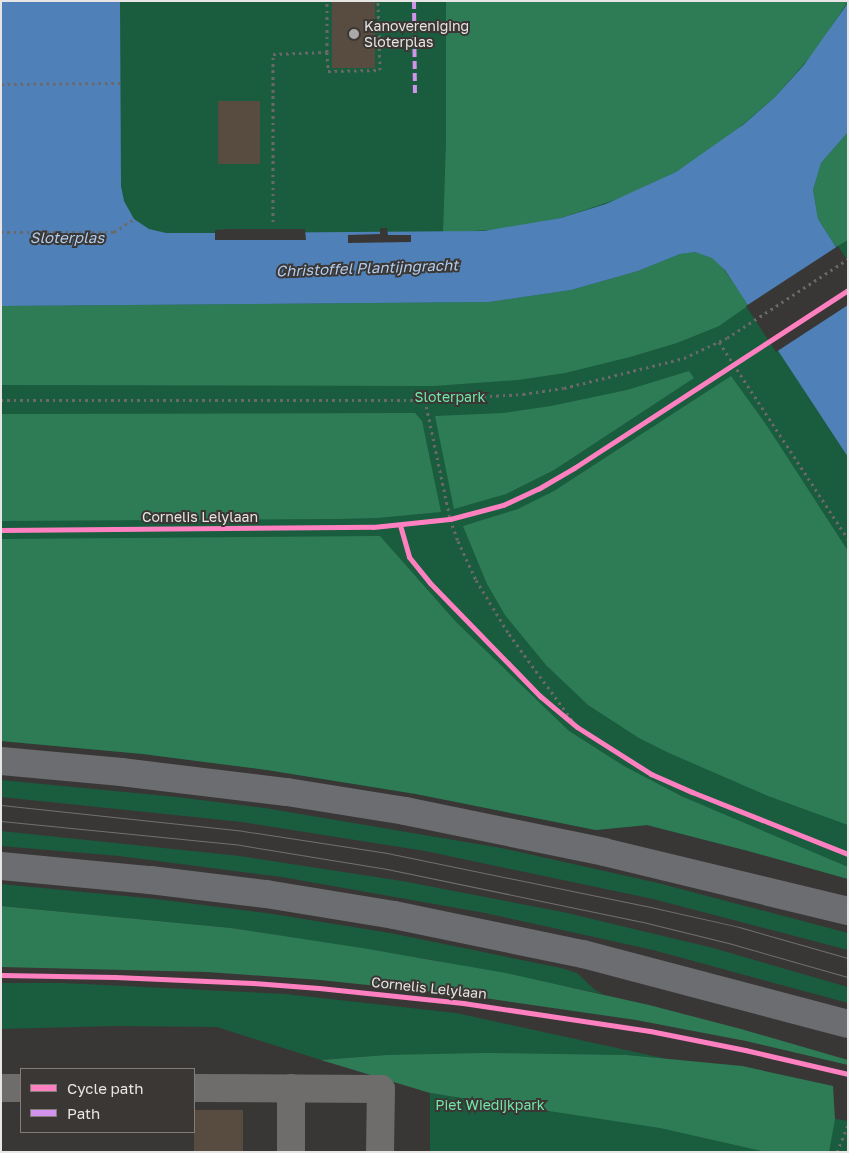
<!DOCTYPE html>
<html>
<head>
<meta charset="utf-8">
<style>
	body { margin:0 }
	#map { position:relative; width:849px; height:1153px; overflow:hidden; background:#393736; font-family:"Golos Text",sans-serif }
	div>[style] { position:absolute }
	.green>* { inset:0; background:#1a5c3e }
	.forest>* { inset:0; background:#2e7c56 }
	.water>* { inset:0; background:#5080b8 }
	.pier>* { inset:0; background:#393736 }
	.building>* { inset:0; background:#584b3f; transform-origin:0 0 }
	.path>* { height:3px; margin-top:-1.5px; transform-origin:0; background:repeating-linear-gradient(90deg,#6a6968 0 2.5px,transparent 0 6.5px) }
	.minor>* { height:28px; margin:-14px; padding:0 14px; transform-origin:14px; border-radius:14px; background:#6e6d6c }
	.major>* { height:28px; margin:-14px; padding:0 14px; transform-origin:14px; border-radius:14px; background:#6c6d70 }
	.tram>* { height:1px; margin:-0.5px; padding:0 0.5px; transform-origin:0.5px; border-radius:0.5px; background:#717070 }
	.quiet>* { height:4px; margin-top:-2px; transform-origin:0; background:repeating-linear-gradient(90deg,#d193ec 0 8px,transparent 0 12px) }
	.cycleway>* { height:5px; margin:-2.5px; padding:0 2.5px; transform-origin:2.5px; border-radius:2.5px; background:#ff80c0 }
	.dots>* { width:14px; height:14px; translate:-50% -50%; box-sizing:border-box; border:2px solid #3a3735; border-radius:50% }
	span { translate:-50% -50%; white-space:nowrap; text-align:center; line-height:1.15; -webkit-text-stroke:4px #3a3735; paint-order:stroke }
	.poi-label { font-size:14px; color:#e8e6e4 }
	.left { translate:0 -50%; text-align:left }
	.park-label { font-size:14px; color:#71e8aa }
	.street-label { font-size:14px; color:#e8e6e4 }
	.water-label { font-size:15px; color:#b1ccee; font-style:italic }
	.frame { position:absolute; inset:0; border:2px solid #e8e6e4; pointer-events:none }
	.legend { position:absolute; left:20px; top:1068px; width:175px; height:65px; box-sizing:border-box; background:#3a3735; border:1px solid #807d7b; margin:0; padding:6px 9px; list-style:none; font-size:15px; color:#e8e6e4 }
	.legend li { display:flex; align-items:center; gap:10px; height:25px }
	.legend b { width:25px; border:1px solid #807d7b }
</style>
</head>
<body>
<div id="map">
	<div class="green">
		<div style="clip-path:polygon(1px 1px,848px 1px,848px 879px,752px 852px,647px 825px,596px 830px,416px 794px,267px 770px,143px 754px,1px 741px)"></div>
		<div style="clip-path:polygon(1px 780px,177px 797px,265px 808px,501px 848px,658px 883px,848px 933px,848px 950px,653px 899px,425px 851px,242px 822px,1px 797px)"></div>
		<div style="clip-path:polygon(1px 831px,240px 856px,402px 881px,563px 912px,713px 948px,827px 981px,848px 987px,848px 1003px,653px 950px,485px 913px,282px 877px,119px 856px,1px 846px)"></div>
		<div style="clip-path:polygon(1px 884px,156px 899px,273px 914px,390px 933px,561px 968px,577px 973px,595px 990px,603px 994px,433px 960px,231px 928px,1px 906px)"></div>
		<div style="clip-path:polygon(1px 983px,63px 983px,285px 994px,456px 1013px,667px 1059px,627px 1055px,474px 1054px,848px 1121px,848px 1152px,430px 1152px,430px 1093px,442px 1095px,386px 1055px,321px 1060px,217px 1027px,116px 1026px,1px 1029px)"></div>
	</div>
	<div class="forest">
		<div style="clip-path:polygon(446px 1px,848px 1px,817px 49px,775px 97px,727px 138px,676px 172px,623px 197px,561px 218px,502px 229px,443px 233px,446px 143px)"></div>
		<div style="clip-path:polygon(848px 132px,848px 240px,836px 247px,818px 219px,813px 190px,821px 163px)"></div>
		<div style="clip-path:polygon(694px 252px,708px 255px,718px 261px,749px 305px,719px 326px,677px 343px,630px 357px,565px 373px,518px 380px,433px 386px,1px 385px,1px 306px,489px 302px,571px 290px,638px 271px,680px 254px)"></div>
		<div style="clip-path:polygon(689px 371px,694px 378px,554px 470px,506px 494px,454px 509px,435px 416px,503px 413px,551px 406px,627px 390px)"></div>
		<div style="clip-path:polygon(731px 376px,767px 426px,848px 551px,848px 825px,768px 796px,669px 753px,639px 738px,588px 705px,546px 665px,505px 615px,487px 584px,463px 526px,518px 509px,554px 491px)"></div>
		<div style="clip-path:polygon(415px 413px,422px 421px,441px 512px,377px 518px,338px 519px,1px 521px,1px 414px)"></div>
		<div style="clip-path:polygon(380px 536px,456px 622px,569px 731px,624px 766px,681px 796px,848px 867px,848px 879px,752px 852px,647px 825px,596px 830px,416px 794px,267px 770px,143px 754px,1px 741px,1px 539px)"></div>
		<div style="clip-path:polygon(1px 906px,231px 928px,362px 948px,506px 973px,649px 1005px,741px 1029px,848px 1060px,848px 1065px,746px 1041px,636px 1020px,464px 995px,320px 980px,207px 972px,1px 967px)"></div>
		<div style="clip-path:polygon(484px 1053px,627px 1055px,742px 1066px,833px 1086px,835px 1119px,829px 1152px,766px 1152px,660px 1128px,430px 1093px,321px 1060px,386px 1055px)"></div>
	</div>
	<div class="water">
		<div style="clip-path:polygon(1px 1px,120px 1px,121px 186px,124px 201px,134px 219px,149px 229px,166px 233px,215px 233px,484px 231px,561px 218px,606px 204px,676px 172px,743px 125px,775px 97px,804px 65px,848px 3px,848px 132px,821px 163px,813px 190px,818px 219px,848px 266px,848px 457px,725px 270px,712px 258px,695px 252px,680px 254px,638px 271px,571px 290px,489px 302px,1px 306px)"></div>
	</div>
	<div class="pier">
		<div style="clip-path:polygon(380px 228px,387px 228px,388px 235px,411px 235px,411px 242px,348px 243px,348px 235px,380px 234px)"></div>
		<div style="clip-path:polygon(230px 229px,305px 229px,306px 240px,215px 240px,215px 230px)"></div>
		<div style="clip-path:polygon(838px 246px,848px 261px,848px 305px,776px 352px,746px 306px)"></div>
	</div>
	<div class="building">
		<div style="left:332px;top:1px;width:43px;height:67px"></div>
		<div style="left:218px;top:101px;width:42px;height:63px"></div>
		<div style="left:194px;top:1110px;width:49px;height:42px"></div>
	</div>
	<div class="path">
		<div style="left:327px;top:52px;width:19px;rotate:87deg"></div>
		<div style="left:328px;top:71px;width:52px;rotate:-1.1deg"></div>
		<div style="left:380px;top:70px;width:69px;rotate:-91.7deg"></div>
		<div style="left:1px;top:84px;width:119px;rotate:-0.5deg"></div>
		<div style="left:273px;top:222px;width:168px;rotate:-90deg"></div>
		<div style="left:273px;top:54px;width:54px;rotate:-2.1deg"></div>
		<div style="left:327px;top:52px;width:51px;rotate:-90deg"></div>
		<div style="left:1px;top:232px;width:113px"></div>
		<div style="left:114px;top:232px;width:24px;rotate:-33deg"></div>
		<div style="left:719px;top:342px;width:235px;rotate:56.8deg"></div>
		<div style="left:1px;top:400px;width:424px"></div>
		<div style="left:425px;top:400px;width:98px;rotate:-3.5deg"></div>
		<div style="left:523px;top:394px;width:41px;rotate:-8.3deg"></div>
		<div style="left:564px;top:388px;width:124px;rotate:-14deg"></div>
		<div style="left:684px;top:358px;width:47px;rotate:-24.9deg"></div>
		<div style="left:727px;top:338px;width:145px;rotate:-33.1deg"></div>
		<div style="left:425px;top:400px;width:122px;rotate:78.1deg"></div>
		<div style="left:450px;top:519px;width:23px;rotate:70deg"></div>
		<div style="left:458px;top:541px;width:43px;rotate:65.2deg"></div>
		<div style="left:476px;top:580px;width:63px;rotate:58.6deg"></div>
		<div style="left:509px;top:634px;width:115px;rotate:53.8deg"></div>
		<div style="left:837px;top:1152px;width:29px;rotate:-68deg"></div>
	</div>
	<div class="minor">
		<div style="left:1px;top:1088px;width:20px"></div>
		<div style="left:194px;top:1088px;width:187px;rotate:0.3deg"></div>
		<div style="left:381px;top:1089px;width:63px;rotate:90.9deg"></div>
		<div style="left:291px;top:1152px;width:64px;rotate:-90deg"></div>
	</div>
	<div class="major">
		<div style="left:1px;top:761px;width:121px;rotate:5.2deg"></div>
		<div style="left:121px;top:772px;width:167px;rotate:6.9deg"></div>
		<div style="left:287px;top:792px;width:120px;rotate:9.1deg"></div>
		<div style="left:405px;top:811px;width:203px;rotate:11.6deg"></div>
		<div style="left:604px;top:852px;width:251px;rotate:13.6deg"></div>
		<div style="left:1px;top:866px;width:150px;rotate:5.4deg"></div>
		<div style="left:150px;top:880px;width:117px;rotate:6.9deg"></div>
		<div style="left:266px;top:894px;width:130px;rotate:9.3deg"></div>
		<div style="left:394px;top:915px;width:193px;rotate:11.7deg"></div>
		<div style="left:583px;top:954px;width:274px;rotate:14.8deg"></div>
	</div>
	<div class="tram">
		<div style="left:1px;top:805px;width:243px;rotate:6.1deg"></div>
		<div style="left:243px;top:831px;width:146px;rotate:8.7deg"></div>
		<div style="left:387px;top:853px;width:264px;rotate:11.6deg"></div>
		<div style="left:646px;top:906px;width:95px;rotate:12.7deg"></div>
		<div style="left:739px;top:927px;width:113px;rotate:15.9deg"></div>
		<div style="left:1px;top:821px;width:240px;rotate:5.7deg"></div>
		<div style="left:240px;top:845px;width:149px;rotate:9.3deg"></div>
		<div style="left:387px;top:869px;width:261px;rotate:11.7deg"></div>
		<div style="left:643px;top:922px;width:92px;rotate:13.9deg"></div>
		<div style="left:732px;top:944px;width:121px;rotate:15.9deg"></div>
	</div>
	<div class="quiet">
		<div style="left:414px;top:1px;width:95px;rotate:89.4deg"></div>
	</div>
	<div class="cycleway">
		<div style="left:400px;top:525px;width:33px;rotate:74deg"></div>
		<div style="left:409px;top:557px;width:33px;rotate:51deg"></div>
		<div style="left:430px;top:583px;width:158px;rotate:45.8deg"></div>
		<div style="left:540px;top:696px;width:48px;rotate:40deg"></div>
		<div style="left:577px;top:727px;width:88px;rotate:32.4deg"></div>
		<div style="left:651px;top:774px;width:45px;rotate:23.7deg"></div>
		<div style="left:692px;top:792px;width:168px;rotate:21.7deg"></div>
		<div style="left:1px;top:530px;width:372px;rotate:-0.5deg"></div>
		<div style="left:373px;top:527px;width:77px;rotate:-5.9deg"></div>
		<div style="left:450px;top:519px;width:55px;rotate:-14.8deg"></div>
		<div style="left:503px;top:505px;width:38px;rotate:-25deg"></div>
		<div style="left:538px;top:489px;width:42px;rotate:-30.3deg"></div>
		<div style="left:574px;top:468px;width:327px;rotate:-33deg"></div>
		<div style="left:1px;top:975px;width:114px;rotate:1deg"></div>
		<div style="left:115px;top:977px;width:138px;rotate:2.5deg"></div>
		<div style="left:253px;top:983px;width:66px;rotate:4.3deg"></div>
		<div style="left:319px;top:988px;width:145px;rotate:5.9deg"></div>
		<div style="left:463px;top:1003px;width:189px;rotate:8.5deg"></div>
		<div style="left:650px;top:1031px;width:97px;rotate:11.3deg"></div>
		<div style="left:745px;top:1050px;width:106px;rotate:13.1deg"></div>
	</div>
	<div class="dots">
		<div style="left:354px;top:34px;background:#aba9a7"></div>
	</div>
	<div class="poi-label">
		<span class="left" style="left:364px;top:34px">Kanovereniging<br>Sloterplas</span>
	</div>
	<div class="park-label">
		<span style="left:450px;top:397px">Sloterpark</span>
		<span style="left:490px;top:1105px">Piet Wiedijkpark</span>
	</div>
	<div class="street-label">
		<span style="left:200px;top:517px">Cornelis Lelylaan</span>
		<span style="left:429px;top:988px;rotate:6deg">Cornelis Lelylaan</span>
	</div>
	<div class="water-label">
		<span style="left:67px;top:238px">Sloterplas</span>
		<span style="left:367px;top:268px;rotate:-2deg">Christoffel Plantijngracht</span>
	</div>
	<div class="frame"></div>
	<ul class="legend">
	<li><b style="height:6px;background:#ff80c0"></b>Cycle path</li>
	<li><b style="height:6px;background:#d193ec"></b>Path</li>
	</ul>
</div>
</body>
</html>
